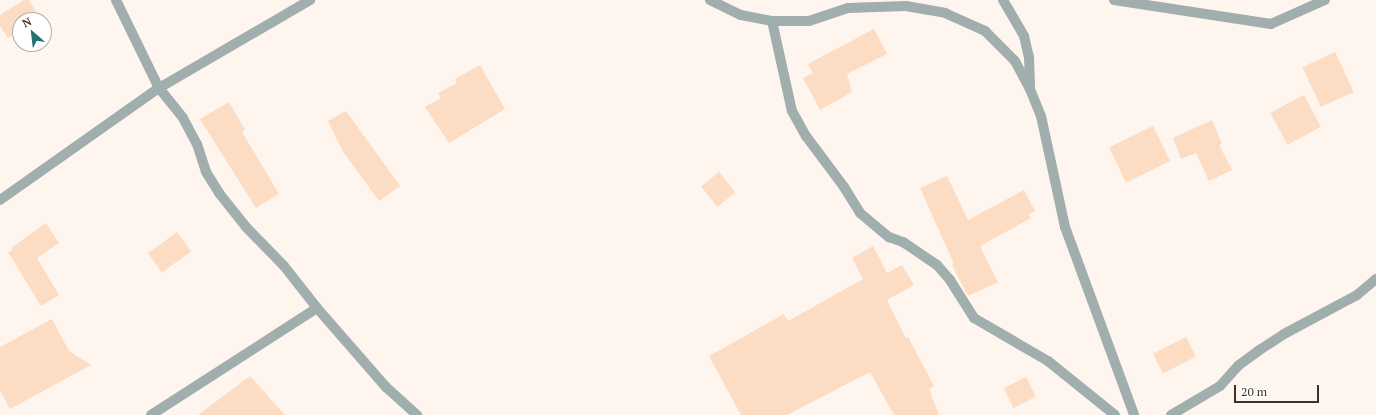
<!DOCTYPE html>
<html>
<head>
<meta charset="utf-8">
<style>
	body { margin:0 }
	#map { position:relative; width:1376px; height:415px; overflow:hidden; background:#fef5ee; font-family:"PT Serif",serif }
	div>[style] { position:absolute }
	.building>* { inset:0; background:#fcdcc2; transform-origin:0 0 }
	.street>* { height:10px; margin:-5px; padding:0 5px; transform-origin:5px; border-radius:5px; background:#a0aeae }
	span { translate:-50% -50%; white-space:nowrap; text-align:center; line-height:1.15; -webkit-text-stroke:4px #fff; paint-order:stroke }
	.north { position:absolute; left:12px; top:12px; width:40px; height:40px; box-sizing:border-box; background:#fff; border:1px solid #b1adaa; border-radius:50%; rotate:332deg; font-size:11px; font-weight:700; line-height:16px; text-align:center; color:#3b322b }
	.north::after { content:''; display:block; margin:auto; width:14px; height:18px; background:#257073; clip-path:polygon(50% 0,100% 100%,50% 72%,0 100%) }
	.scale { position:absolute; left:1234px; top:385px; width:85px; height:18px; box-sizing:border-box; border:2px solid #3b322b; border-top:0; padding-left:5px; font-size:12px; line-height:14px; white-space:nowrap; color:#3b322b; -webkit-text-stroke:3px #fff; paint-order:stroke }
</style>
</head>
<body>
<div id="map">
	<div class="building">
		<div style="clip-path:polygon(24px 0,29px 0,40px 18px,37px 20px,20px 20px,20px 31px,8px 38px,0 26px,0 15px)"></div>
		<div style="clip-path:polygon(874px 29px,887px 54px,847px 74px,852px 92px,820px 110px,803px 78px,813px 73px,808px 64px)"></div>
		<div style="left:1335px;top:52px;width:44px;height:36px;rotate:65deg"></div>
		<div style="clip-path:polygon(480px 65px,505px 109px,449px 143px,425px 107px,441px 98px,438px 93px,457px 83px,455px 79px)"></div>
		<div style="left:1304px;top:95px;width:36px;height:38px;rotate:62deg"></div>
		<div style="clip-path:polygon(229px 102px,245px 130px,242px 132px,279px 194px,256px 208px,200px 119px)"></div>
		<div style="clip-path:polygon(346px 111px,400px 186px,379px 201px,344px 153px,328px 121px)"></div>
		<div style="clip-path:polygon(1212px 120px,1222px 144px,1219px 145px,1232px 170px,1209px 181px,1196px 153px,1181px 159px,1173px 138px)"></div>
		<div style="left:1153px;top:126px;width:39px;height:49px;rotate:64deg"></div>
		<div style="left:719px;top:172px;width:26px;height:23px;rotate:51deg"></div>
		<div style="clip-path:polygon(947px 176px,968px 220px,1024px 190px,1035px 211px,1029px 214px,1031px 218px,980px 246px,998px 282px,968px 296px,952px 265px,954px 264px,920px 188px)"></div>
		<div style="clip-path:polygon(46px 223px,59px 243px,37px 258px,59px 295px,41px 306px,8px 252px,13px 250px,11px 248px)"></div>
		<div style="left:177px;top:232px;width:24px;height:36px;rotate:54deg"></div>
		<div style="clip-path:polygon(873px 246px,887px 273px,902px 265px,914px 285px,887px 300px,906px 338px,908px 337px,934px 386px,929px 389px,939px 415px,894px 415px,870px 372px,787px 415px,741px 415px,709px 356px,784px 314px,788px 321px,863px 279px,852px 258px)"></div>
		<div style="clip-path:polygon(52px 319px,69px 351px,91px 365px,10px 409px,0 390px,0 347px)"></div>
		<div style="left:1186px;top:337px;width:22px;height:37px;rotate:63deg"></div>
		<div style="clip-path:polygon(250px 376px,285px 415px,198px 415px)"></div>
		<div style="left:1026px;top:377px;width:22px;height:25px;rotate:63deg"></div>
	</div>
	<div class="street">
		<div style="left:116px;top:0;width:98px;rotate:64deg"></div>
		<div style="left:159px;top:88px;width:175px;rotate:-30.2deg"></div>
		<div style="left:710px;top:0;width:34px;rotate:26deg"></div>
		<div style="left:741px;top:15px;width:32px;rotate:11deg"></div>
		<div style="left:772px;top:21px;width:37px"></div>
		<div style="left:809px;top:21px;width:41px;rotate:-18.4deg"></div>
		<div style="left:848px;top:8px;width:58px;rotate:-2deg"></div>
		<div style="left:906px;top:6px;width:40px;rotate:10deg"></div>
		<div style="left:945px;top:13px;width:44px;rotate:24.2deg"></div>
		<div style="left:985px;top:31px;width:42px;rotate:45deg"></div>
		<div style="left:1015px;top:61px;width:32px;rotate:62deg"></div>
		<div style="left:1030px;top:89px;width:29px;rotate:68deg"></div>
		<div style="left:1041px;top:116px;width:114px;rotate:77.8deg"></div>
		<div style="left:1065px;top:227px;width:200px;rotate:69.8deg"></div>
		<div style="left:1003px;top:0;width:42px;rotate:59.7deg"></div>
		<div style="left:1024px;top:36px;width:22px;rotate:77deg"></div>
		<div style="left:1029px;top:57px;width:30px;rotate:88deg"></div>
		<div style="left:1114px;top:0;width:159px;rotate:8.7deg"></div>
		<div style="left:1271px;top:24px;width:59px;rotate:-24deg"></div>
		<div style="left:772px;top:21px;width:92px;rotate:77.5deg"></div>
		<div style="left:792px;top:111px;width:29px;rotate:61deg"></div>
		<div style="left:806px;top:136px;width:64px;rotate:53.3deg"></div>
		<div style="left:844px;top:187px;width:31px;rotate:58deg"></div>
		<div style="left:860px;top:213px;width:38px;rotate:40deg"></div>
		<div style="left:889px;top:237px;width:15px;rotate:20deg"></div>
		<div style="left:903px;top:242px;width:41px;rotate:34.1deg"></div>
		<div style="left:937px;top:265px;width:20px;rotate:49deg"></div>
		<div style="left:950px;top:280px;width:45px;rotate:57.7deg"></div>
		<div style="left:974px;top:318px;width:86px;rotate:30.2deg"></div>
		<div style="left:1048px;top:361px;width:86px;rotate:38.9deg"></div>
		<div style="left:0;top:200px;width:194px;rotate:-35.2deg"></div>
		<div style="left:159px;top:88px;width:38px;rotate:51deg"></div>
		<div style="left:183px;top:118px;width:30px;rotate:62deg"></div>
		<div style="left:197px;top:144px;width:29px;rotate:72deg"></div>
		<div style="left:206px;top:172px;width:25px;rotate:58deg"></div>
		<div style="left:219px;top:193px;width:43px;rotate:51.5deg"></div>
		<div style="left:246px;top:227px;width:54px;rotate:45.7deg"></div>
		<div style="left:284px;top:266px;width:53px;rotate:51.8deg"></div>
		<div style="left:317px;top:308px;width:105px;rotate:48.9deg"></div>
		<div style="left:386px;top:387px;width:42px;rotate:42.1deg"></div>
		<div style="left:151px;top:415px;width:197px;rotate:-32.8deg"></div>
		<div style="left:1171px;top:415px;width:57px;rotate:-30.6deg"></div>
		<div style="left:1220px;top:386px;width:28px;rotate:-48deg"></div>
		<div style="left:1239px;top:365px;width:24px;rotate:-36deg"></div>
		<div style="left:1258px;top:351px;width:31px;rotate:-33deg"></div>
		<div style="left:1284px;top:334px;width:83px;rotate:-28.1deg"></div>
		<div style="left:1357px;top:295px;width:25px;rotate:-40deg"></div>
	</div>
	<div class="north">N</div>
	<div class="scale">20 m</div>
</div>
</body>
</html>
